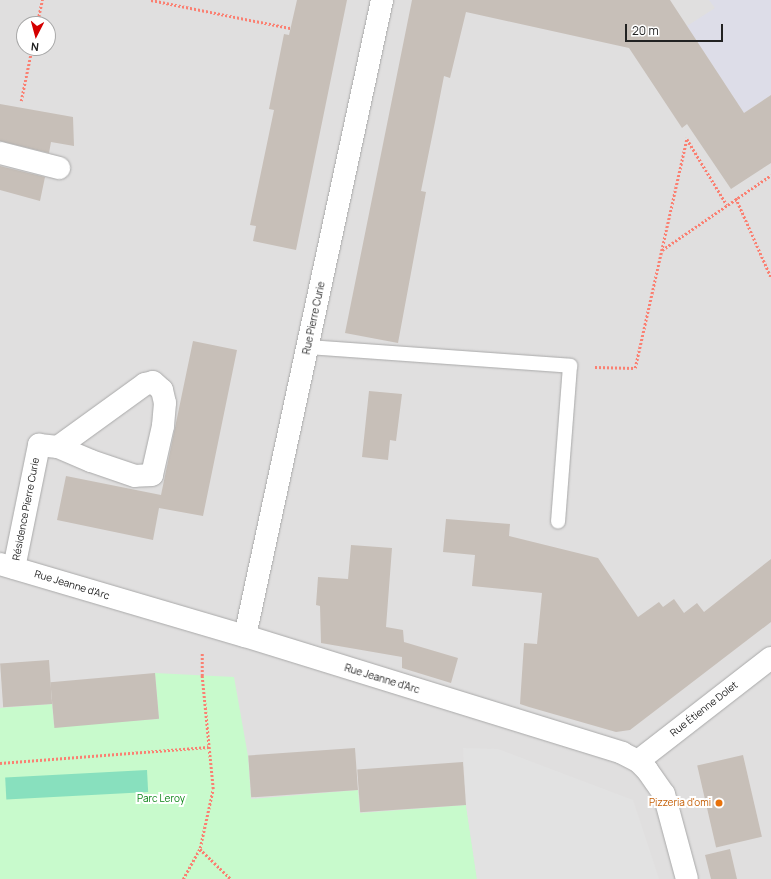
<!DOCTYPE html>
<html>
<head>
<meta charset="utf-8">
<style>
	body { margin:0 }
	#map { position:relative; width:771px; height:879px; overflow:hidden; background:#f2efe9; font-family:Manrope,sans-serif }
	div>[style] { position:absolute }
	.residential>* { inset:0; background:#e0dfdf }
	.park>* { inset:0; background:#c8facc }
	.pitch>* { inset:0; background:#88e0be; transform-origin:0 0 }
	.parking>* { inset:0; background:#e2e2e2 }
	.plaza>* { inset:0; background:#dddde8 }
	.building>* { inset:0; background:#c7bfb8; transform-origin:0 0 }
	.path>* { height:2.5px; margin-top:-1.25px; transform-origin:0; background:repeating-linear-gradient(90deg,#fa8072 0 2px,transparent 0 4px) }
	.roads { filter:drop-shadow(0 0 1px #a9a9a9) drop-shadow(0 0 1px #a9a9a9) }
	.lane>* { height:14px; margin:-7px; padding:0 7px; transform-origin:7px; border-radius:7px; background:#fff }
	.street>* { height:22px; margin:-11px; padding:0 11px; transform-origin:11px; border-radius:11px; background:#fff }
	.dots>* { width:11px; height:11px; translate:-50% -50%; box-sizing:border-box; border:2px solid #fff; border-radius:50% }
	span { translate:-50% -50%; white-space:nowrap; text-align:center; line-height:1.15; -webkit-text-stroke:4px #fff; paint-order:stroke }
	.street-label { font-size:10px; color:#222 }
	.park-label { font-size:10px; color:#0c8416 }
	.food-label { font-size:10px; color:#c56008 }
	.right { translate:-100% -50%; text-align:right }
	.north { position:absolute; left:16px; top:16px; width:40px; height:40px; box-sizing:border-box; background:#fff; border:1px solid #a7a7a7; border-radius:50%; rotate:186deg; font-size:11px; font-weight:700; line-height:16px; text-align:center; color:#222 }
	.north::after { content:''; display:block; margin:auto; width:14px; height:18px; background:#d40000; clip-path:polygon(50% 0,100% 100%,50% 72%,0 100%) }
	.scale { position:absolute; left:625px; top:24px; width:98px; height:18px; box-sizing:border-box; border:2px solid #222; border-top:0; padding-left:5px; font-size:12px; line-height:14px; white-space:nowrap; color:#222; -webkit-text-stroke:3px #fff; paint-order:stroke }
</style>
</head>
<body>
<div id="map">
	<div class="residential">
		<div style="clip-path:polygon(evenodd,0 0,771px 0,771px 879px,0 879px,0 0,24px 24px,48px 24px,48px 48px,24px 48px,24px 24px)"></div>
	</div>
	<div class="park">
		<div style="clip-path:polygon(155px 673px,234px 677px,248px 756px,251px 799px,358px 790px,360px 813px,466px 805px,477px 879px,0 879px,0 708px,52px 704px,54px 726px,159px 719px)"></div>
	</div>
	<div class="pitch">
		<div style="left:147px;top:770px;width:22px;height:142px;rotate:87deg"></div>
	</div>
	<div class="parking">
		<div style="clip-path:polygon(463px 748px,498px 749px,633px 800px,659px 879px,477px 879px,466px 805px)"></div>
	</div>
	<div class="plaza">
		<div style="clip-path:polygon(709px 0,771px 0,771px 95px,744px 113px,687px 26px,715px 8px)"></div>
	</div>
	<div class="building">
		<div style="clip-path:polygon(297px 0,347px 0,296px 250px,253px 241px,256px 226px,250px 225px,274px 110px,269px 109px,284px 34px,289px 35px)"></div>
		<div style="clip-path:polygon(412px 0,670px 0,744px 113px,771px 95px,771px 163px,731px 189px,687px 124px,682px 128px,629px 48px,466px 12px,450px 78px,444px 76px,435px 122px,421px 191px,426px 192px,398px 343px,345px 333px)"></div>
		<div style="clip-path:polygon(0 104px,73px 117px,74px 146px,51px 142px,49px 153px,0 141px)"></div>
		<div style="clip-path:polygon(0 166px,45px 177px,40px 201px,0 190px)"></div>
		<div style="clip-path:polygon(193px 341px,237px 350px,203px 516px,159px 508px,153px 540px,57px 520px,66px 476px,161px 495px)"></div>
		<div style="clip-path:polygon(369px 391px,402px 394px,396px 441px,390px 440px,388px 460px,362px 457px)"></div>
		<div style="clip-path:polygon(446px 519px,510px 524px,509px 536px,598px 558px,638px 617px,659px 602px,663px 607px,674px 599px,684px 613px,697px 603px,704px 612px,771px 559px,771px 622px,630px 730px,616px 732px,529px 707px,520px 704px,524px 643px,537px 644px,542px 593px,472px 586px,475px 555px,443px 552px)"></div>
		<div style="clip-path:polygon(351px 545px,392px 548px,386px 627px,403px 630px,404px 642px,458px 658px,451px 683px,402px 668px,402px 657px,321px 643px,320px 606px,316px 605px,318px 577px,348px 579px)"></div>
		<div style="left:49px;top:660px;width:44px;height:49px;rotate:86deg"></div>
		<div style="left:155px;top:673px;width:46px;height:105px;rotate:85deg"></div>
		<div style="left:355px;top:748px;width:42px;height:107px;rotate:86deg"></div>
		<div style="left:743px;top:755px;width:84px;height:47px;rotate:77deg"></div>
		<div style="left:463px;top:762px;width:43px;height:106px;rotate:86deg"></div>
		<div style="clip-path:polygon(730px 849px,737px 879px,711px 879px,705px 855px)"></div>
	</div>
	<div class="path">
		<div style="left:151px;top:0;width:142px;rotate:11.4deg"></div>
		<div style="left:37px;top:24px;width:25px;rotate:-78deg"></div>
		<div style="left:21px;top:101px;width:54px;rotate:-78.3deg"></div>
		<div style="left:687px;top:139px;width:77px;rotate:58.8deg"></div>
		<div style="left:736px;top:198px;width:86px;rotate:66.1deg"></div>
		<div style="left:662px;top:250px;width:132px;rotate:-34.5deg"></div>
		<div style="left:595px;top:367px;width:40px;rotate:1.4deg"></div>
		<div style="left:635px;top:368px;width:236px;rotate:-77.3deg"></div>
		<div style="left:0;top:763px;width:209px;rotate:-4.4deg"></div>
		<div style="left:200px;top:849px;width:43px;rotate:44.1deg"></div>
		<div style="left:183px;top:879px;width:35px;rotate:-61deg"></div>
		<div style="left:200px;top:848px;width:60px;rotate:-77.6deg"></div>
		<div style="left:213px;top:789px;width:114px;rotate:-95.6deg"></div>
		<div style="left:202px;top:676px;width:23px;rotate:-90deg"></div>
	</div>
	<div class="roads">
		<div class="lane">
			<div style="left:308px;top:347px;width:263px;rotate:4.1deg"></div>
			<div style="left:570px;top:366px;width:156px;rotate:94.4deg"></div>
		</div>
		<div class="street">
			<div style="left:0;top:153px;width:61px;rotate:14.3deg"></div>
			<div style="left:0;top:564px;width:255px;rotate:16.4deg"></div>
			<div style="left:245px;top:636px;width:395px;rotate:17.2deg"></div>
			<div style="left:622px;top:753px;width:18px;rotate:27deg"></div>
			<div style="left:638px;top:761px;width:13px;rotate:45deg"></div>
			<div style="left:647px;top:770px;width:29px;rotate:55deg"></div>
			<div style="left:664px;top:794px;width:88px;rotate:74.9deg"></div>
			<div style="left:14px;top:568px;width:126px;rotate:-78.5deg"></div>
			<div style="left:39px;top:445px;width:19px;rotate:6deg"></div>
			<div style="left:58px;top:447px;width:107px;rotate:-35.9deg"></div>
			<div style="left:145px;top:384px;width:8px;rotate:-14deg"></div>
			<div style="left:153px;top:382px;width:12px;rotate:42deg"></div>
			<div style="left:162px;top:390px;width:13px;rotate:77deg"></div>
			<div style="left:165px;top:403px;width:23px;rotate:95deg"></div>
			<div style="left:163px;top:426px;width:50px;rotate:102.7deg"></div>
			<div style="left:152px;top:475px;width:17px;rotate:177deg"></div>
			<div style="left:135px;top:476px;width:46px;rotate:-161.2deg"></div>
			<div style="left:91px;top:461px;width:36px;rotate:-157deg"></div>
			<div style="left:245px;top:636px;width:651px;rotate:-77.84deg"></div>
			<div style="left:638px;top:761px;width:168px;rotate:-37.8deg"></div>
		</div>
	</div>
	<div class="dots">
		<div style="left:719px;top:803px;background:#e8710a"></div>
	</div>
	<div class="street-label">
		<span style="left:314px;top:318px;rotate:-78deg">Rue Pierre Curie</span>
		<span style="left:26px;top:509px;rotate:-79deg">Résidence Pierre Curie</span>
		<span style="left:72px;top:585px;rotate:17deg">Rue Jeanne d'Arc</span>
		<span style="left:382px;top:679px;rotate:17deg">Rue Jeanne d'Arc</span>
		<span style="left:704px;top:709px;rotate:-38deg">Rue Étienne Dolet</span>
	</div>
	<div class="park-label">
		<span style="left:161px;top:799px">Parc Leroy</span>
	</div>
	<div class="food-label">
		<span class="right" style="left:711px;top:803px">Pizzeria d'omi</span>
	</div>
	<div class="north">N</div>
	<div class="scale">20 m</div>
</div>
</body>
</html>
